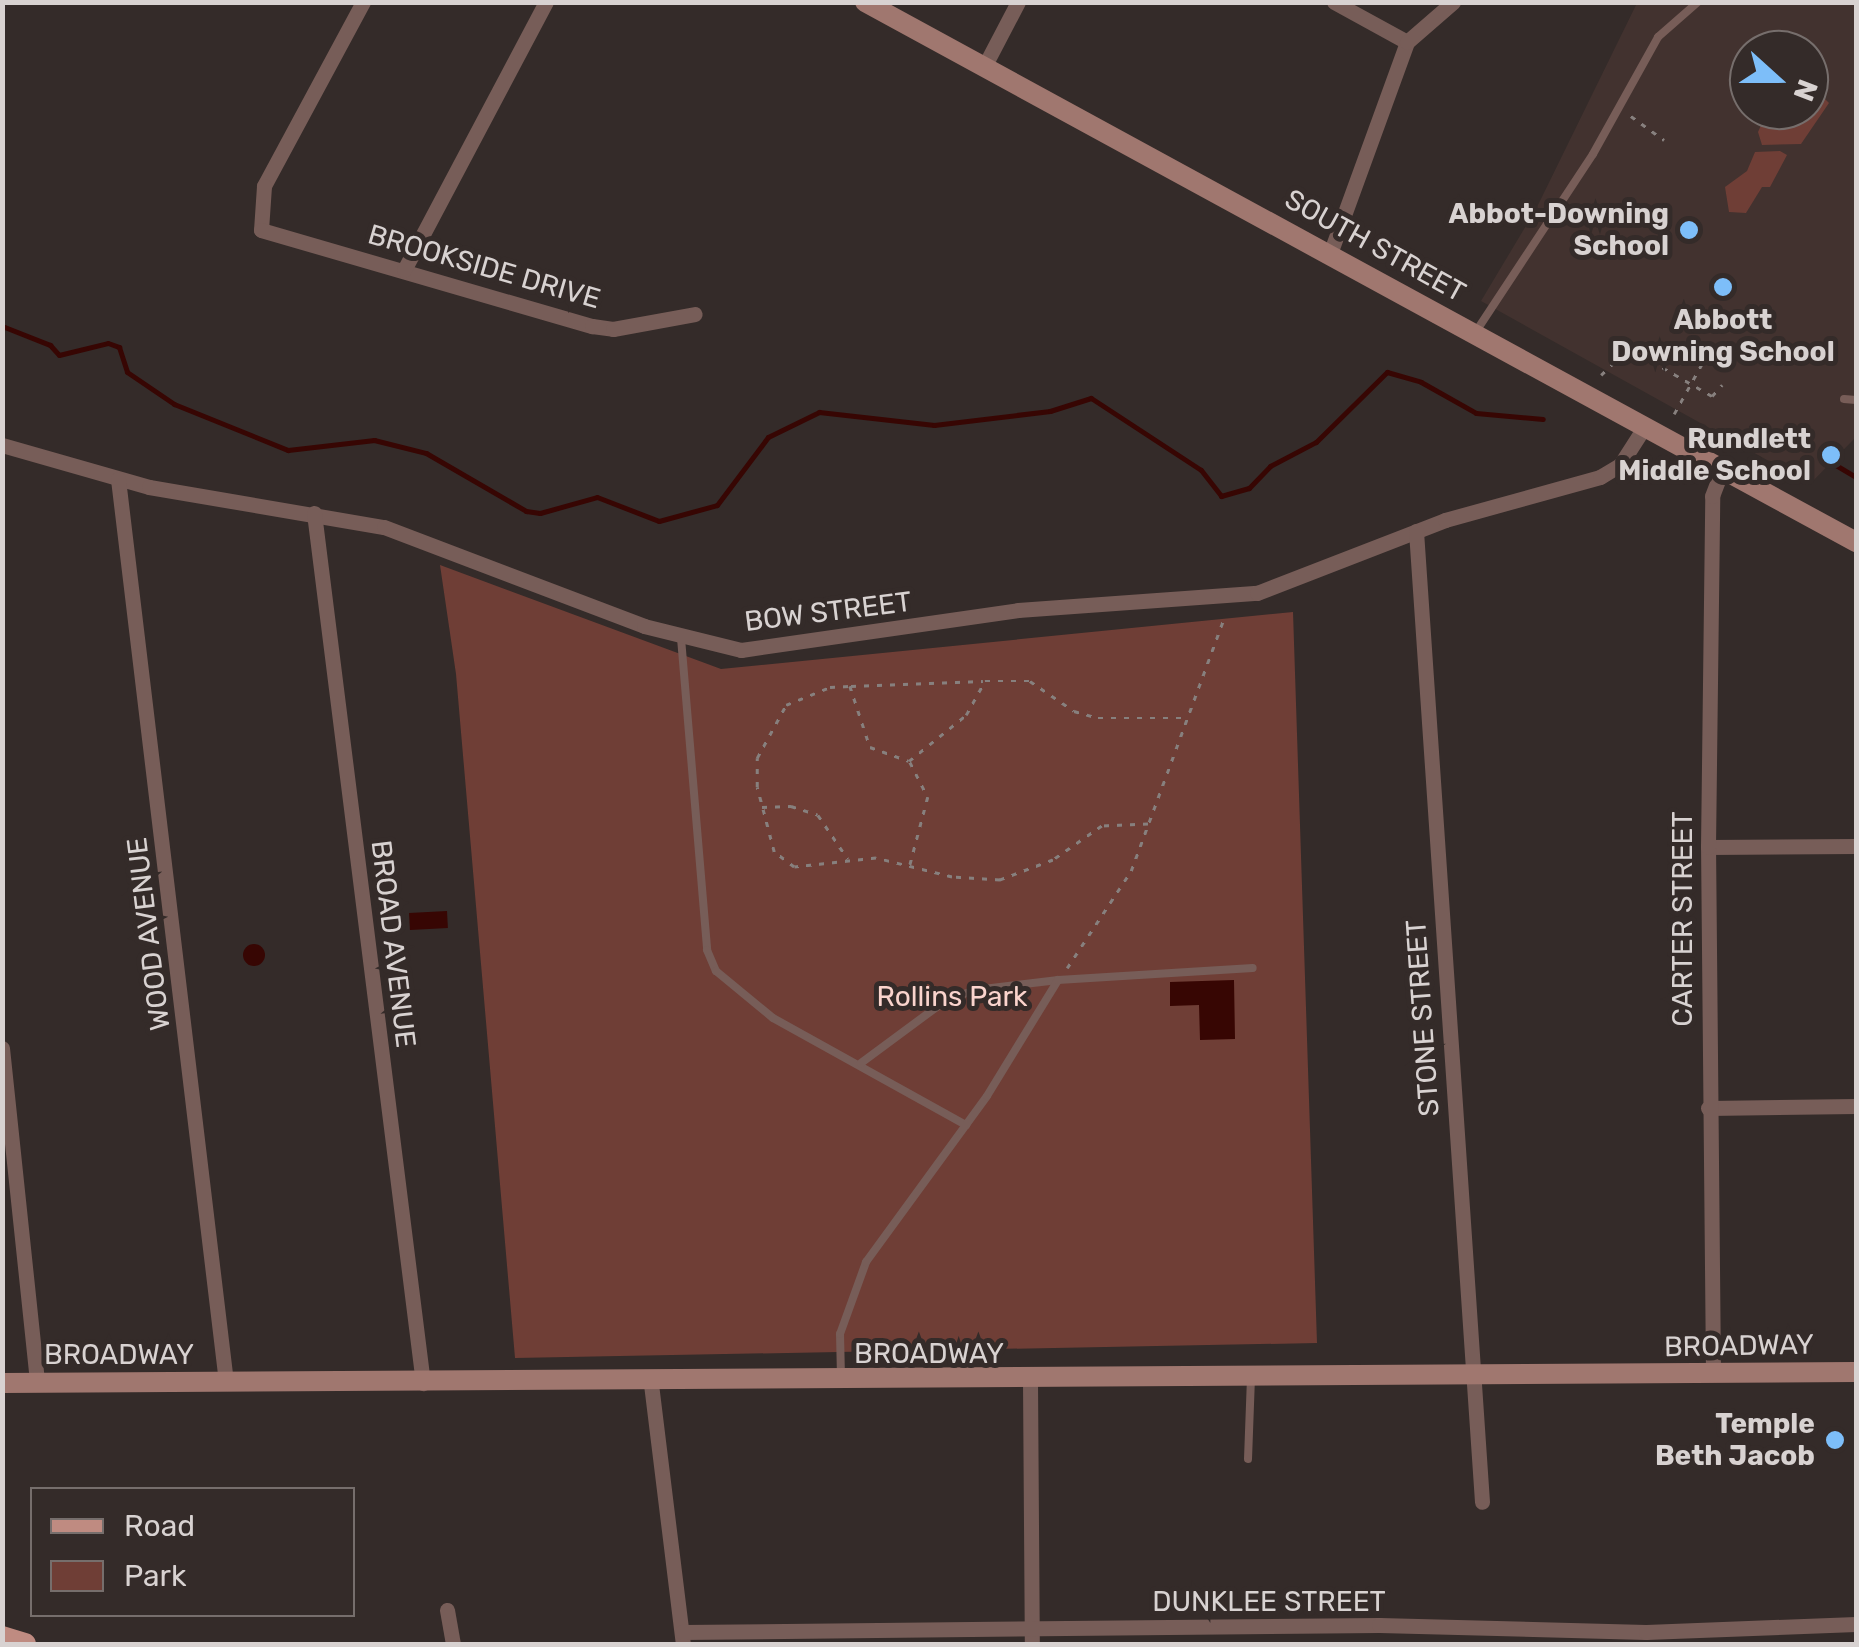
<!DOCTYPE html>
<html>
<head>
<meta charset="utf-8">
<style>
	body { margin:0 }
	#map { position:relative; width:1859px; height:1647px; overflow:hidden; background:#342b29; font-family:Rubik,sans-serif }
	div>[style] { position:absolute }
	.built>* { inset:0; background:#42322f }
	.green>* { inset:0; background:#6f3e36 }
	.water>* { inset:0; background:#370603; transform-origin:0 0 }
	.round { border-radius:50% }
	.stream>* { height:5px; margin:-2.5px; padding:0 2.5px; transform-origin:2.5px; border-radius:2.5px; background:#370603 }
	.path>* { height:2.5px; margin-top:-1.25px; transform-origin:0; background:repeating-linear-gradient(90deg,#87807e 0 5px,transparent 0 13px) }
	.lane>* { height:8px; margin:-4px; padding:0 4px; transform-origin:4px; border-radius:4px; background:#775d58 }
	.street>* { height:15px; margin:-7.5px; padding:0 7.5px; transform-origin:7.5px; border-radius:7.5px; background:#775d58 }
	.secondary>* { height:20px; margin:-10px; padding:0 10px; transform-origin:10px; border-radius:10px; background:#a0776f }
	.primary>* { height:22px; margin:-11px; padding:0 11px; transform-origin:11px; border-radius:11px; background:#bf8b81 }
	.dots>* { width:28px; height:28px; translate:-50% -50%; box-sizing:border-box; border:5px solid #342b29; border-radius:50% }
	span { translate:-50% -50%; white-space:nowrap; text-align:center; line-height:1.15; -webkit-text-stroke:10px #342b29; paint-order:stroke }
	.poi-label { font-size:28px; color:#d8d2d1; font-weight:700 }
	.right { translate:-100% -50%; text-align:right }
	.street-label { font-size:28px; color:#d8d2d1 }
	.park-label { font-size:28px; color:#fad4cd }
	.frame { position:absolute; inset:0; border:5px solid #d8d2d1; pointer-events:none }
	.legend { position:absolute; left:30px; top:1487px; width:325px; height:130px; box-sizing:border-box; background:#342b29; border:2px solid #766e6c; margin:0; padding:12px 18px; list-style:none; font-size:30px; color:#d8d2d1 }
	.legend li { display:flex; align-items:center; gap:20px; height:50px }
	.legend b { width:50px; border:2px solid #766e6c }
	.north { position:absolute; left:1729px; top:30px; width:100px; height:100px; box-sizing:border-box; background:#342b29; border:2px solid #766e6c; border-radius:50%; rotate:111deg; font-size:28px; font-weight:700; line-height:40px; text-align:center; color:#d8d2d1 }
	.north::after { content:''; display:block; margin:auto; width:35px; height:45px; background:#7dbef9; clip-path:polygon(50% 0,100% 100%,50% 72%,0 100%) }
</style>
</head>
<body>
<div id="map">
	<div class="built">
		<div style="clip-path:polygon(evenodd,1637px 3px,1856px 3px,1856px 437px,1810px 484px,1808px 473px,1767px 460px,1481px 301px,1536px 209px,1637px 3px,1749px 50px,1809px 50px,1809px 110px,1749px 110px,1749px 50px)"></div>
	</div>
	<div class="green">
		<div style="clip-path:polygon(1809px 83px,1829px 103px,1801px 144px,1762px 145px,1758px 132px,1768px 110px,1809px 110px)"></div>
		<div style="clip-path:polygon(1780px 151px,1787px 155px,1770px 187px,1762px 187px,1746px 213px,1729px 212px,1725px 187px,1747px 171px,1755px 152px)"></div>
		<div style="clip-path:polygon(440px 565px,721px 669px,1293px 612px,1317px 1343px,515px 1358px,456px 674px)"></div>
	</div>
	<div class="water">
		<div style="left:447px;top:911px;width:17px;height:38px;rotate:87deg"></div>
		<div class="round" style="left:243px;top:944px;width:22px;height:22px"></div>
		<div style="clip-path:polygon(1234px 980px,1235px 1039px,1200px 1040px,1199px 1005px,1170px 1006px,1170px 982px)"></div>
	</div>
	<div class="stream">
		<div style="left:2px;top:326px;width:52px;rotate:21.6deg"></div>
		<div style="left:50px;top:345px;width:13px;rotate:48deg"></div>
		<div style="left:59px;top:355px;width:50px;rotate:-13.8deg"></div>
		<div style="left:108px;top:343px;width:12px;rotate:20deg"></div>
		<div style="left:119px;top:347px;width:26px;rotate:72deg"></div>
		<div style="left:127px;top:372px;width:57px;rotate:34.2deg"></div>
		<div style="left:174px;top:404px;width:123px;rotate:22deg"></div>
		<div style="left:288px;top:450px;width:87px;rotate:-6.6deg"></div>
		<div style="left:374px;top:440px;width:54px;rotate:14deg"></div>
		<div style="left:426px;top:453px;width:116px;rotate:30.1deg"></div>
		<div style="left:526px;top:511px;width:14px;rotate:8deg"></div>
		<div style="left:540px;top:513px;width:59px;rotate:-15.7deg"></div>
		<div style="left:597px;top:497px;width:66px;rotate:21.2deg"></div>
		<div style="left:659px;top:521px;width:60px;rotate:-15.4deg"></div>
		<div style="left:717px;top:505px;width:85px;rotate:-53.1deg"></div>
		<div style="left:768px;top:437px;width:57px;rotate:-26.1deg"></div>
		<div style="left:819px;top:412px;width:116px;rotate:6.4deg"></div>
		<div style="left:934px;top:425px;width:117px;rotate:-6.9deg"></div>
		<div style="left:1050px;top:411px;width:43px;rotate:-17.6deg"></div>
		<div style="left:1091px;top:398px;width:131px;rotate:33.2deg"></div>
		<div style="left:1201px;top:470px;width:33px;rotate:52deg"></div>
		<div style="left:1221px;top:496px;width:29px;rotate:-16deg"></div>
		<div style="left:1249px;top:488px;width:30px;rotate:-46deg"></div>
		<div style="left:1270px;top:466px;width:52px;rotate:-27.6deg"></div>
		<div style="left:1316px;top:442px;width:100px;rotate:-44.6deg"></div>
		<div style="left:1387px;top:372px;width:35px;rotate:16deg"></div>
		<div style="left:1421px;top:382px;width:63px;rotate:29.4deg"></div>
		<div style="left:1476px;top:413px;width:67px;rotate:5.1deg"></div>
		<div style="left:1829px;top:461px;width:31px;rotate:31deg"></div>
	</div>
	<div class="path">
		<div style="left:1631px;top:116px;width:41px;rotate:36deg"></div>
		<div style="left:1601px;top:375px;width:39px;rotate:-44deg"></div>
		<div style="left:1629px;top:348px;width:96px;rotate:30deg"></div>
		<div style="left:1712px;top:396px;width:15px;rotate:-48deg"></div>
		<div style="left:1674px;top:414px;width:74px;rotate:-61deg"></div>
		<div style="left:851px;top:686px;width:132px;rotate:-2.2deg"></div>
		<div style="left:910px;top:762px;width:39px;rotate:63deg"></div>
		<div style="left:928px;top:797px;width:70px;rotate:104.8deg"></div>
		<div style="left:762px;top:807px;width:29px;rotate:-2deg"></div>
		<div style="left:791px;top:806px;width:28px;rotate:18deg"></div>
		<div style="left:818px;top:815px;width:53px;rotate:55.7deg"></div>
		<div style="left:1148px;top:824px;width:46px;rotate:177.5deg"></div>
		<div style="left:1102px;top:826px;width:60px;rotate:145.2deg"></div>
		<div style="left:1053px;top:860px;width:57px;rotate:159.3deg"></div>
		<div style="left:1000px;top:880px;width:48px;rotate:-176.4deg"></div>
		<div style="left:952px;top:877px;width:78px;rotate:-166deg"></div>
		<div style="left:876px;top:858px;width:82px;rotate:173.7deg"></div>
		<div style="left:794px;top:867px;width:25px;rotate:-143deg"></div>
		<div style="left:774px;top:852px;width:67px;rotate:-104.7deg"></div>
		<div style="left:757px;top:787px;width:29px;rotate:-90deg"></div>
		<div style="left:757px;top:758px;width:60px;rotate:-61.3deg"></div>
		<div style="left:786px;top:705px;width:48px;rotate:-22.2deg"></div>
		<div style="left:830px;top:687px;width:20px;rotate:-3deg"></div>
		<div style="left:850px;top:686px;width:64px;rotate:71.8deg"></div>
		<div style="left:870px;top:747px;width:41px;rotate:19.7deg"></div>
		<div style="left:909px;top:761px;width:73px;rotate:-38.9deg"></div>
		<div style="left:966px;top:715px;width:39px;rotate:-61deg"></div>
		<div style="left:985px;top:681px;width:45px"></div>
		<div style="left:1030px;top:681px;width:53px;rotate:34.3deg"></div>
		<div style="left:1074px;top:711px;width:25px;rotate:16deg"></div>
		<div style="left:1098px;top:718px;width:86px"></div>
		<div style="left:1067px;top:968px;width:116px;rotate:-56.6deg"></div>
		<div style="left:1131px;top:871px;width:272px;rotate:-69.8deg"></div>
	</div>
	<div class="lane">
		<div style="left:1475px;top:333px;width:214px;rotate:-56.6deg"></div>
		<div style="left:1593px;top:154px;width:134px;rotate:-60.9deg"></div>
		<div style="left:1658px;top:37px;width:53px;rotate:-41.2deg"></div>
		<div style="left:1844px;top:399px;width:12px;rotate:5deg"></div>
		<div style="left:681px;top:638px;width:313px;rotate:85.2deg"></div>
		<div style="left:707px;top:950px;width:23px;rotate:67deg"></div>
		<div style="left:716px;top:971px;width:74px;rotate:39.5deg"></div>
		<div style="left:773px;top:1018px;width:221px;rotate:29deg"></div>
		<div style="left:861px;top:1063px;width:101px;rotate:-36.5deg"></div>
		<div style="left:942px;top:1003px;width:35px;rotate:-22deg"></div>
		<div style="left:975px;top:990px;width:84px;rotate:-6.9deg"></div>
		<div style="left:841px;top:1377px;width:43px;rotate:-91.3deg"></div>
		<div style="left:840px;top:1334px;width:77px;rotate:-70.1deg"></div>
		<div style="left:866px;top:1262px;width:205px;rotate:-53.9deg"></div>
		<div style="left:987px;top:1096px;width:136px;rotate:-58.5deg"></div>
		<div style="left:1058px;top:980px;width:195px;rotate:-3.5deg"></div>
		<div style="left:1248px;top:1459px;width:81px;rotate:-87.9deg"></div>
	</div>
	<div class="street">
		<div style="left:363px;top:2px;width:209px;rotate:118.3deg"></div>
		<div style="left:264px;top:186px;width:44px;rotate:93.9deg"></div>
		<div style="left:261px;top:230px;width:345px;rotate:16.2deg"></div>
		<div style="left:592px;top:326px;width:21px;rotate:8deg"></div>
		<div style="left:613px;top:329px;width:83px;rotate:-10.4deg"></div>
		<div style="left:1334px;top:2px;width:83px;rotate:28.7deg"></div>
		<div style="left:984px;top:67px;width:73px;rotate:-62.4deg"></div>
		<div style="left:1331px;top:251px;width:222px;rotate:-70deg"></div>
		<div style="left:1407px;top:42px;width:61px;rotate:-41deg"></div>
		<div style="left:404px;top:270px;width:303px;rotate:-62.1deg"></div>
		<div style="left:2px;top:445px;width:153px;rotate:15.9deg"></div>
		<div style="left:149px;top:487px;width:238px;rotate:9.7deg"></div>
		<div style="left:384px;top:527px;width:278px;rotate:20.8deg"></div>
		<div style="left:644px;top:626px;width:100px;rotate:13.9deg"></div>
		<div style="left:741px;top:650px;width:280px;rotate:-8.2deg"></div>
		<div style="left:1018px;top:610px;width:240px;rotate:-4.1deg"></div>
		<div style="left:1257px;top:593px;width:202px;rotate:-21.2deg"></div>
		<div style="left:1445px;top:520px;width:161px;rotate:-15.5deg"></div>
		<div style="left:1600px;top:477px;width:23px;rotate:-31deg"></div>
		<div style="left:1620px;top:465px;width:46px;rotate:-57.3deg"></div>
		<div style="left:118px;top:479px;width:909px;rotate:83.18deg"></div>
		<div style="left:314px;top:513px;width:877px;rotate:82.86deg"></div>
		<div style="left:1416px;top:531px;width:973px;rotate:86.11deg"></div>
		<div style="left:1708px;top:847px;width:148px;rotate:-0.4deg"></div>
		<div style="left:2px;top:1048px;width:337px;rotate:84deg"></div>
		<div style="left:1708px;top:1108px;width:148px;rotate:-0.8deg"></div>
		<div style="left:1713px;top:1373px;width:526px;rotate:-90.54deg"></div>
		<div style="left:1708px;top:847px;width:351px;rotate:-89.3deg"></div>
		<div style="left:1712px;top:496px;width:30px;rotate:-69deg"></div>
		<div style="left:1030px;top:1381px;width:263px;rotate:89.6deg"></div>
		<div style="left:651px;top:1384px;width:262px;rotate:83deg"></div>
		<div style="left:447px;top:1610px;width:35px;rotate:80deg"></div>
		<div style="left:682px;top:1632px;width:697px;rotate:-0.58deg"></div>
		<div style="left:1379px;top:1625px;width:267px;rotate:1.5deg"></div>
		<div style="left:1646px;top:1632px;width:210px;rotate:-2.2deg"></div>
	</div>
	<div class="secondary">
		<div style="left:865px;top:2px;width:1129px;rotate:28.59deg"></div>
		<div style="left:2px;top:1383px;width:1854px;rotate:-0.34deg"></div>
	</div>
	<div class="primary">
		<div style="left:2px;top:1637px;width:24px;rotate:17deg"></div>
	</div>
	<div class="dots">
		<div style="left:1689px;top:230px;background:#7dbef9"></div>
		<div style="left:1723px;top:287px;background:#7dbef9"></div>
		<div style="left:1831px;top:455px;background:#7dbef9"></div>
		<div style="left:1835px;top:1440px;background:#7dbef9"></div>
	</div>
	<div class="poi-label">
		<span class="right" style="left:1669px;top:230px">Abbot-Downing<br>School</span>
		<span style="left:1723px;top:336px">Abbott<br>Downing School</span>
		<span class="right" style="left:1811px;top:455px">Rundlett<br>Middle School</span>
		<span class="right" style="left:1815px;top:1440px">Temple<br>Beth Jacob</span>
	</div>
	<div class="street-label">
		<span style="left:1375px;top:246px;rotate:29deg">SOUTH STREET</span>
		<span style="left:484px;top:267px;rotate:16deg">BROOKSIDE DRIVE</span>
		<span style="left:828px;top:612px;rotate:-7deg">BOW STREET</span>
		<span style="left:1683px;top:919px;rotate:-90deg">CARTER STREET</span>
		<span style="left:149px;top:934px;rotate:-97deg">WOOD AVENUE</span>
		<span style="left:393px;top:944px;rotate:83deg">BROAD AVENUE</span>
		<span style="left:1423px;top:1018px;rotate:-94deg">STONE STREET</span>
		<span style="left:1739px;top:1346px;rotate:-1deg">BROADWAY</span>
		<span style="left:929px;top:1354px">BROADWAY</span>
		<span style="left:119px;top:1355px">BROADWAY</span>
		<span style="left:1269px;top:1602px">DUNKLEE STREET</span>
	</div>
	<div class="park-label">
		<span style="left:952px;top:997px">Rollins Park</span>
	</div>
	<div class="frame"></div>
	<ul class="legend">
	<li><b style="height:12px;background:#bf8b81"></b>Road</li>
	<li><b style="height:28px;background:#6f3e36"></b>Park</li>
	</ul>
	<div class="north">N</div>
</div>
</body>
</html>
